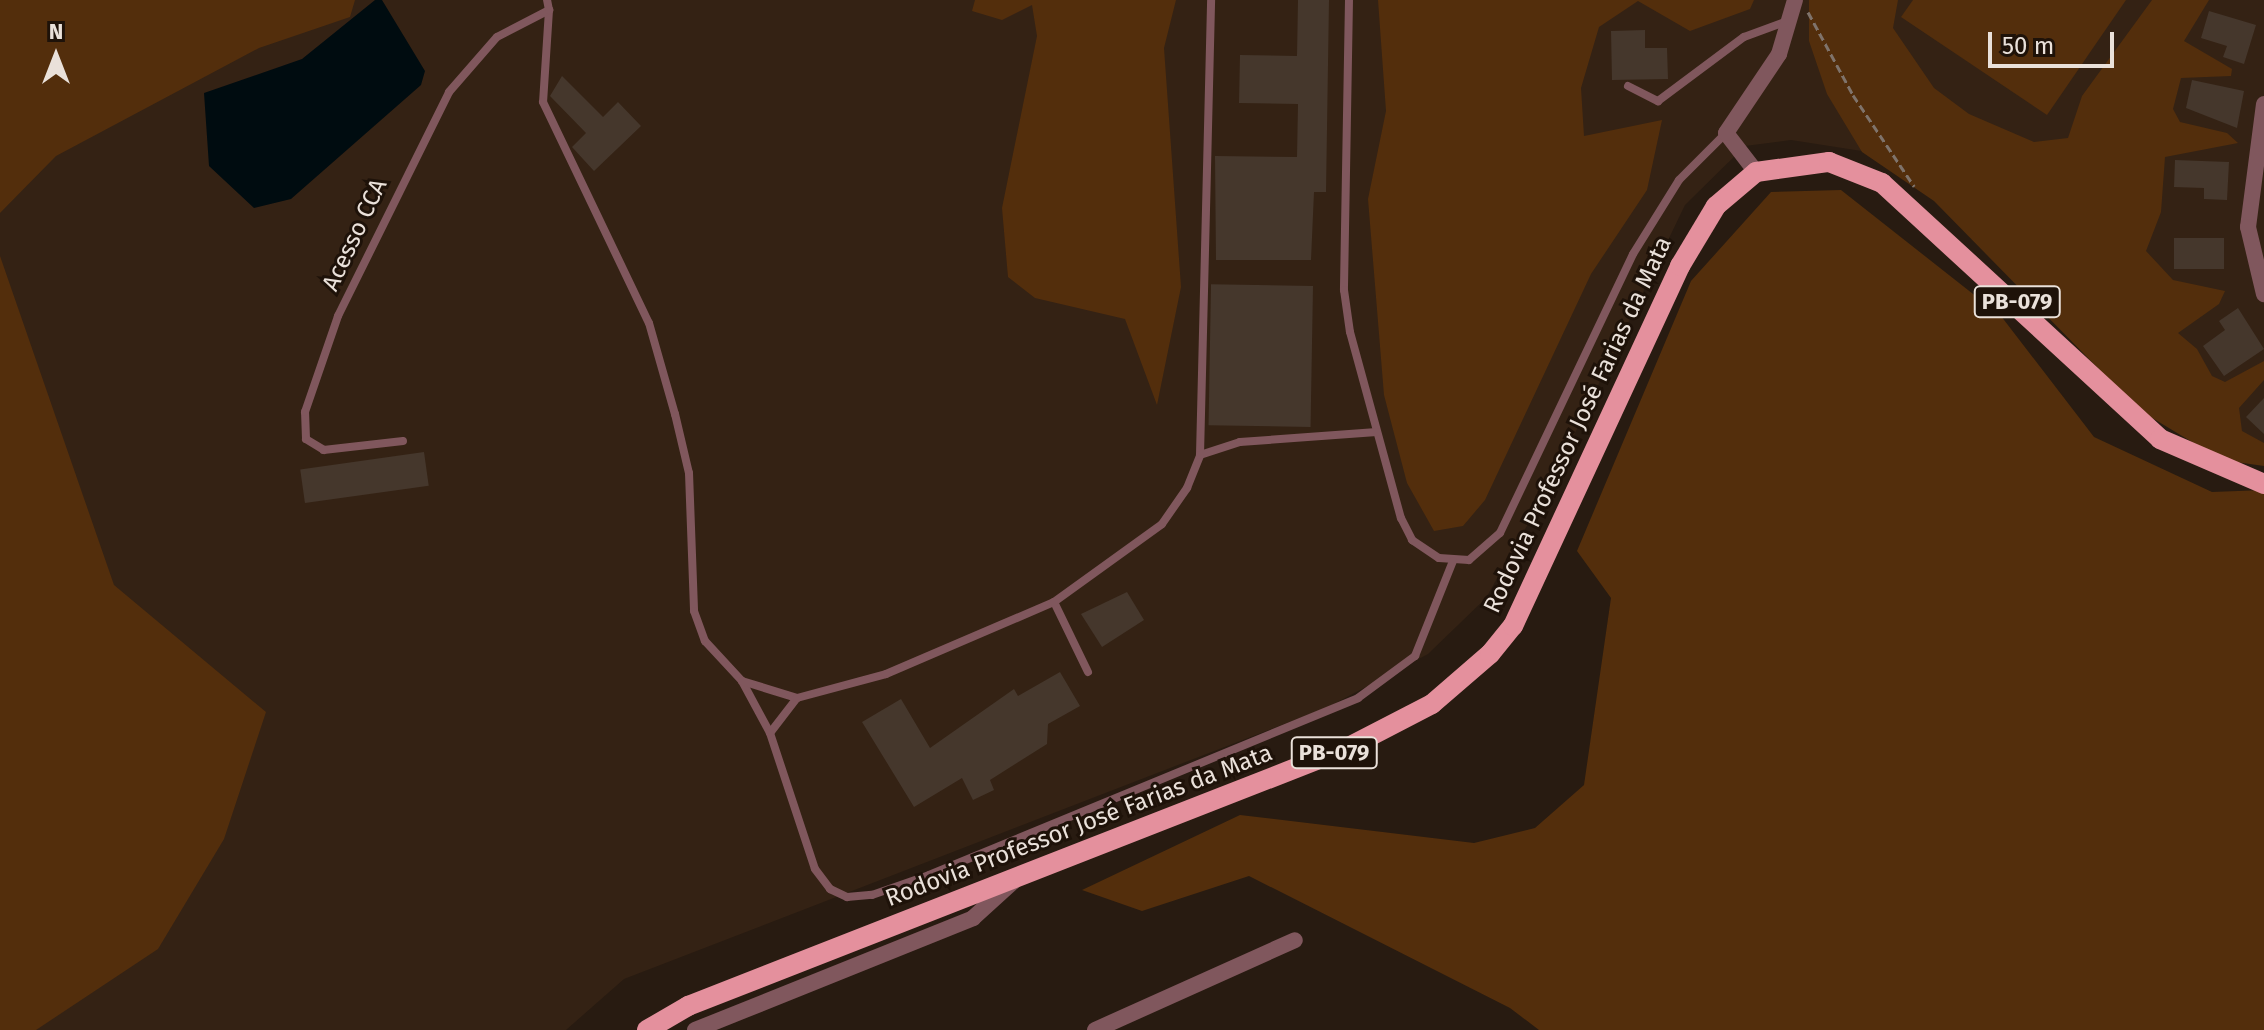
<!DOCTYPE html>
<html>
<head>
<meta charset="utf-8">
<style>
	body { margin:0 }
	#map { position:relative; width:2264px; height:1030px; overflow:hidden; background:#281b11; font-family:"Fira Sans",sans-serif }
	div>[style] { position:absolute }
	.built>* { inset:0; background:#342214 }
	.green>* { inset:0; background:#532e0c }
	.water>* { inset:0; background:#000c10 }
	.building>* { inset:0; background:#45372c; transform-origin:0 0 }
	.path>* { height:3px; margin-top:-1.5px; transform-origin:0; background:repeating-linear-gradient(90deg,#7f736b 0 8px,transparent 0 12px) }
	.lane>* { height:8px; margin:-4px; padding:0 4px; transform-origin:4px; border-radius:4px; background:#80575d }
	.street>* { height:16px; margin:-8px; padding:0 8px; transform-origin:8px; border-radius:8px; background:#80575d }
	.primary>* { height:20px; margin:-10px; padding:0 10px; transform-origin:10px; border-radius:10px; background:#e4909d }
	span { translate:-50% -50%; white-space:nowrap; text-align:center; line-height:1.15; -webkit-text-stroke:6px #1e1209; paint-order:stroke }
	.shield-label span { padding:2px 6px; background:#1e1209; border:2px solid; border-radius:6px; -webkit-text-stroke-width:0 }
	.shield-label { font-size:22px; color:#eae1da; font-weight:700 }
	.street-label { font-size:24px; color:#eae1da }
	.north { position:absolute; left:16px; top:16px; width:80px; height:80px; -webkit-text-stroke:6px #1e1209; paint-order:stroke; rotate:0deg; font-size:22px; font-weight:700; line-height:32px; text-align:center; color:#eae1da }
	.north::after { content:''; display:block; margin:auto; width:28px; height:36px; background:#eae1da; clip-path:polygon(50% 0,100% 100%,50% 72%,0 100%) }
	.scale { position:absolute; left:1988px; top:32px; width:126px; height:36px; box-sizing:border-box; border:4px solid #eae1da; border-top:0; padding-left:10px; font-size:24px; line-height:28px; white-space:nowrap; color:#eae1da; -webkit-text-stroke:6px #1e1209; paint-order:stroke }
</style>
</head>
<body>
<div id="map">
	<div class="built">
		<div style="clip-path:polygon(0 0,2264px 0,2264px 453px,1900px 157px,1791px 140px,1745px 146px,1685px 205px,1550px 485px,1486px 598px,1428px 654px,1328px 707px,624px 979px,566px 1030px,0 1030px)"></div>
	</div>
	<div class="green">
		<div style="clip-path:polygon(0 0,355px 0,350px 17px,259px 48px,56px 156px,0 213px)"></div>
		<div style="clip-path:polygon(975px 0,1176px 0,1164px 48px,1181px 287px,1157px 405px,1125px 319px,1035px 298px,1008px 277px,1002px 208px,1037px 36px,1032px 5px,1002px 20px,972px 11px)"></div>
		<div style="clip-path:polygon(1378px 0,1754px 0,1750px 9px,1690px 31px,1638px 1px,1599px 27px,1581px 88px,1584px 136px,1662px 120px,1647px 190px,1591px 274px,1485px 500px,1463px 526px,1434px 531px,1407px 483px,1384px 395px,1368px 199px,1386px 111px)"></div>
		<div style="clip-path:polygon(1809px 0,1898px 0,1893px 28px,1934px 88px,1969px 114px,2034px 142px,2068px 138px,2082px 96px,2152px 0,2209px 0,2184px 41px,2232px 69px,2231px 76px,2181px 78px,2173px 109px,2180px 122px,2227px 133px,2238px 143px,2165px 157px,2161px 212px,2146px 251px,2173px 280px,2225px 291px,2219px 304px,2178px 333px,2197px 349px,2212px 376px,2225px 382px,2264px 361px,2264px 380px,2239px 408px,2242px 431px,2264px 443px,2264px 466px,2222px 460px,2139px 410px,1934px 201px,1862px 152px,1827px 94px,1809px 41px)"></div>
		<div style="clip-path:polygon(1913px 0,2126px 0,2047px 115px,1901px 17px)"></div>
		<div style="clip-path:polygon(1841px 190px,2001px 316px,2094px 437px,2212px 492px,2264px 490px,2264px 1030px,1539px 1030px,1510px 1008px,1249px 876px,1142px 911px,1082px 890px,1240px 815px,1474px 843px,1535px 828px,1584px 785px,1611px 598px,1577px 551px,1691px 281px,1771px 192px)"></div>
		<div style="clip-path:polygon(0 256px,114px 585px,266px 712px,224px 839px,158px 949px,36px 1030px,0 1030px)"></div>
	</div>
	<div class="water">
		<div style="clip-path:polygon(375px 0,382px 0,425px 71px,421px 85px,291px 199px,254px 208px,209px 166px,204px 93px,302px 59px)"></div>
	</div>
	<div class="building">
		<div style="clip-path:polygon(1298px 0,1329px 0,1326px 192px,1314px 192px,1311px 260px,1216px 260px,1215px 156px,1297px 157px,1298px 104px,1239px 103px,1240px 55px,1297px 56px)"></div>
		<div style="clip-path:polygon(2209px 11px,2256px 25px,2244px 64px,2223px 57px,2227px 46px,2201px 38px)"></div>
		<div style="clip-path:polygon(1645px 30px,1645px 48px,1667px 48px,1668px 79px,1612px 80px,1611px 31px)"></div>
		<div style="clip-path:polygon(562px 76px,603px 117px,618px 102px,641px 126px,594px 171px,572px 147px,586px 133px,550px 96px)"></div>
		<div style="clip-path:polygon(2192px 80px,2244px 91px,2237px 128px,2186px 108px)"></div>
		<div style="clip-path:polygon(2175px 160px,2229px 162px,2227px 200px,2204px 199px,2204px 188px,2174px 187px)"></div>
		<div style="left:2224px;top:238px;width:31px;height:50px;rotate:90deg"></div>
		<div style="left:1313px;top:286px;width:141px;height:102px;rotate:91deg"></div>
		<div style="clip-path:polygon(2238px 308px,2264px 349px,2224px 376px,2203px 346px,2225px 330px,2219px 321px)"></div>
		<div style="clip-path:polygon(2264px 398px,2264px 434px,2246px 417px)"></div>
		<div style="left:424px;top:452px;width:34px;height:125px;rotate:82deg"></div>
		<div style="clip-path:polygon(1127px 592px,1144px 620px,1102px 647px,1081px 614px)"></div>
		<div style="clip-path:polygon(1060px 672px,1080px 706px,1048px 724px,1047px 744px,990px 780px,994px 790px,973px 800px,962px 778px,914px 807px,862px 722px,901px 699px,930px 748px,1014px 689px,1018px 696px)"></div>
	</div>
	<div class="path">
		<div style="left:1808px;top:12px;width:94px;rotate:61.5deg"></div>
		<div style="left:1853px;top:95px;width:110px;rotate:56.2deg"></div>
	</div>
	<div class="lane">
		<div style="left:1349px;top:0;width:290px;rotate:91deg"></div>
		<div style="left:1344px;top:290px;width:42px;rotate:81.9deg"></div>
		<div style="left:1350px;top:332px;width:193px;rotate:74.7deg"></div>
		<div style="left:1401px;top:518px;width:25px;rotate:63deg"></div>
		<div style="left:1412px;top:540px;width:32px;rotate:34deg"></div>
		<div style="left:1439px;top:558px;width:30px;rotate:4deg"></div>
		<div style="left:1469px;top:560px;width:41px;rotate:-41.1deg"></div>
		<div style="left:1500px;top:533px;width:309px;rotate:-64.5deg"></div>
		<div style="left:1633px;top:254px;width:87px;rotate:-58.1deg"></div>
		<div style="left:1679px;top:180px;width:66px;rotate:-45deg"></div>
		<div style="left:549px;top:10px;width:92px;rotate:93.7deg"></div>
		<div style="left:543px;top:102px;width:245px;rotate:64.4deg"></div>
		<div style="left:649px;top:323px;width:95px;rotate:74.1deg"></div>
		<div style="left:675px;top:414px;width:61px;rotate:76.7deg"></div>
		<div style="left:689px;top:473px;width:138px;rotate:87.9deg"></div>
		<div style="left:694px;top:611px;width:32px;rotate:70deg"></div>
		<div style="left:705px;top:641px;width:54px;rotate:47.2deg"></div>
		<div style="left:742px;top:681px;width:59px;rotate:61.7deg"></div>
		<div style="left:770px;top:733px;width:143px;rotate:71.7deg"></div>
		<div style="left:815px;top:869px;width:25px;rotate:53deg"></div>
		<div style="left:830px;top:889px;width:19px;rotate:25deg"></div>
		<div style="left:847px;top:897px;width:25px;rotate:-5deg"></div>
		<div style="left:872px;top:895px;width:60px;rotate:-19.3deg"></div>
		<div style="left:929px;top:875px;width:464px;rotate:-22.4deg"></div>
		<div style="left:1358px;top:698px;width:71px;rotate:-36.4deg"></div>
		<div style="left:1415px;top:656px;width:102px;rotate:-68.2deg"></div>
		<div style="left:1628px;top:86px;width:34px;rotate:27deg"></div>
		<div style="left:1658px;top:101px;width:107px;rotate:-36.7deg"></div>
		<div style="left:1744px;top:37px;width:49px;rotate:-20.3deg"></div>
		<div style="left:403px;top:441px;width:80px;rotate:173.5deg"></div>
		<div style="left:324px;top:450px;width:21px;rotate:-149deg"></div>
		<div style="left:306px;top:439px;width:27px;rotate:-92deg"></div>
		<div style="left:305px;top:412px;width:102px;rotate:-71deg"></div>
		<div style="left:338px;top:316px;width:250px;rotate:-63.6deg"></div>
		<div style="left:449px;top:92px;width:73px;rotate:-48.9deg"></div>
		<div style="left:497px;top:37px;width:59px;rotate:-27.4deg"></div>
		<div style="left:549px;top:10px;width:10px;rotate:-101deg"></div>
		<div style="left:1200px;top:455px;width:455px;rotate:-88.6deg"></div>
		<div style="left:1088px;top:672px;width:78px;rotate:-115.9deg"></div>
		<div style="left:1054px;top:602px;width:133px;rotate:-35.8deg"></div>
		<div style="left:1162px;top:524px;width:44px;rotate:-55.2deg"></div>
		<div style="left:1187px;top:488px;width:35px;rotate:-68deg"></div>
		<div style="left:1200px;top:455px;width:42px;rotate:-18deg"></div>
		<div style="left:1240px;top:442px;width:137px;rotate:-4.2deg"></div>
		<div style="left:742px;top:681px;width:58px;rotate:17.2deg"></div>
		<div style="left:770px;top:733px;width:44px;rotate:-52.4deg"></div>
		<div style="left:797px;top:698px;width:92px;rotate:-15.1deg"></div>
		<div style="left:886px;top:674px;width:183px;rotate:-23.2deg"></div>
	</div>
	<div class="street">
		<div style="left:2264px;top:104px;width:124px;rotate:97.4deg"></div>
		<div style="left:2248px;top:227px;width:69px;rotate:76.6deg"></div>
		<div style="left:1756px;top:172px;width:49px;rotate:-127.6deg"></div>
		<div style="left:1726px;top:133px;width:95px;rotate:-56.1deg"></div>
		<div style="left:1779px;top:54px;width:56px;rotate:-73.5deg"></div>
		<div style="left:695px;top:1030px;width:300px;rotate:-21.9deg"></div>
		<div style="left:973px;top:918px;width:57px;rotate:-42.1deg"></div>
		<div style="left:1095px;top:1030px;width:219px;rotate:-24.2deg"></div>
	</div>
	<div class="primary">
		<div style="left:647px;top:1030px;width:48px;rotate:-30.3deg"></div>
		<div style="left:688px;top:1006px;width:708px;rotate:-21.38deg"></div>
		<div style="left:1347px;top:748px;width:96px;rotate:-27.4deg"></div>
		<div style="left:1432px;top:704px;width:77px;rotate:-40.8deg"></div>
		<div style="left:1490px;top:654px;width:36px;rotate:-51deg"></div>
		<div style="left:1513px;top:626px;width:397px;rotate:-65.1deg"></div>
		<div style="left:1680px;top:266px;width:70px;rotate:-59deg"></div>
		<div style="left:1716px;top:206px;width:52px;rotate:-40.4deg"></div>
		<div style="left:1756px;top:172px;width:74px;rotate:-7.8deg"></div>
		<div style="left:1829px;top:162px;width:57px;rotate:21.6deg"></div>
		<div style="left:1882px;top:183px;width:378px;rotate:42.6deg"></div>
		<div style="left:2160px;top:439px;width:113px;rotate:23.4deg"></div>
	</div>
	<div class="shield-label">
		<span style="left:2017px;top:302px">PB-079</span>
		<span style="left:1334px;top:753px">PB-079</span>
	</div>
	<div class="street-label">
		<span style="left:355px;top:235px;rotate:-65deg">Acesso CCA</span>
		<span style="left:1578px;top:425px;rotate:-65deg">Rodovia Professor José Farias da Mata</span>
		<span style="left:1079px;top:826px;rotate:-21deg">Rodovia Professor José Farias da Mata</span>
	</div>
	<div class="north">N</div>
	<div class="scale">50 m</div>
</div>
</body>
</html>
